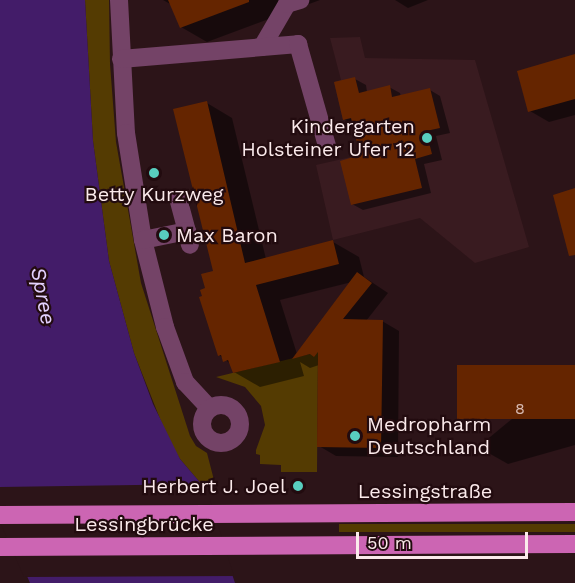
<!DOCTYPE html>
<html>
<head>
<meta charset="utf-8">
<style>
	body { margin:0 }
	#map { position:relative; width:575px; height:583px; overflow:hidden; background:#2c1418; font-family:"Work Sans",sans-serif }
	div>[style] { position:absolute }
	.built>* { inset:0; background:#391b20 }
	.green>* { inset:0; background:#543b02; transform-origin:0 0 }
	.water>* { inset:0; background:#431c69 }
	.pier>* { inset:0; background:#2c1418 }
	.shadow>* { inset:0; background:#0007 }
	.building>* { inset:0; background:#652500; transform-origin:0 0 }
	.minor>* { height:18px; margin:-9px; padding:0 9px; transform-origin:9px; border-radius:9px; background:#744367 }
	.minor>.ring { margin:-9px; padding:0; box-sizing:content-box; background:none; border:18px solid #744367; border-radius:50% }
	.major>* { height:18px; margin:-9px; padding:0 9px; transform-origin:9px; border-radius:9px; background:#cc65b3 }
	.dots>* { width:16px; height:16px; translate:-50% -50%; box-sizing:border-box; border:3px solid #220b0f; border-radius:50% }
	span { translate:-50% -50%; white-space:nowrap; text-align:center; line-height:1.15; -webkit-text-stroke:4.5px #220b0f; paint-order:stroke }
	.number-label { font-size:16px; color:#d6b9b0 }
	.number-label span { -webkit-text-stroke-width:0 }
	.poi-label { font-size:20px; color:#fbeaeb }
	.right { translate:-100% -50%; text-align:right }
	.left { translate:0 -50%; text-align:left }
	.street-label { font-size:20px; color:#fbeaeb }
	.water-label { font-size:21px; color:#e2d0fd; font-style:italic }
	.scale { position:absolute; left:356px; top:532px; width:172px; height:27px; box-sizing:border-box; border:3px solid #fbeaeb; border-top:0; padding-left:8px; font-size:18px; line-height:21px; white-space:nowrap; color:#fbeaeb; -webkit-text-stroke:4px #220b0f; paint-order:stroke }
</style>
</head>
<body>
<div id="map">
	<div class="built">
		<div style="clip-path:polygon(360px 37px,365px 58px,475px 60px,529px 247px,475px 263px,420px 218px,333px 240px,316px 165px,360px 155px,351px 119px,343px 120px,334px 82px,341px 80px,330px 38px)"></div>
	</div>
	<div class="green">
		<div style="clip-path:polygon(85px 0,109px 0,110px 64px,116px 142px,141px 283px,190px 436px,196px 446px,207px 453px,215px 484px,203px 486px,180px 459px,168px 439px,134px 353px,109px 261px,93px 141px)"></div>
		<div style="clip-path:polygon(318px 352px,317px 472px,281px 472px,281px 465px,260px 464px,260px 455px,256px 454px,256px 450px,265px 425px,261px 406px,245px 387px,216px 377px)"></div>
		<div style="left:575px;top:524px;width:8px;height:236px;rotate:90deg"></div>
	</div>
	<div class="water">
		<div style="clip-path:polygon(0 0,85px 0,93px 141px,109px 261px,134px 353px,153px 404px,180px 459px,203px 486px,235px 583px,30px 583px,0 514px)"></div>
	</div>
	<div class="pier">
		<div style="clip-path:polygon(205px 484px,234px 576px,24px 577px,0 522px,0 487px)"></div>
	</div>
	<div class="shadow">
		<div style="clip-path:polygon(163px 0,320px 0,207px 42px,181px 27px,172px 5px)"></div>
		<div style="clip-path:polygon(395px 0,428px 0,408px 8px)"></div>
		<div style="clip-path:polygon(575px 56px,575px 115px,549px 122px,530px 111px)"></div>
		<div style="clip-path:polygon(355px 79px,366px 85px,367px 92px,389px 87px,400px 93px,401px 97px,430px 90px,440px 96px,450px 133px,436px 136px,442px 160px,424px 164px,431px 193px,363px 210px,352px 204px,362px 156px,354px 125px,344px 119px)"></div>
		<div style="clip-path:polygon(evenodd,207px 103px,232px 118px,266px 259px,333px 242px,359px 257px,364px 277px,388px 293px,366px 321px,382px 321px,399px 331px,398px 457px,336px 456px,319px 446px,319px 365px,310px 368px,300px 362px,304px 376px,260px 387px,234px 372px,232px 365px,219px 355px,207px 289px,215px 272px,207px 103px,352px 282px,297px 354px,280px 300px,352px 282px)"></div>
		<div style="clip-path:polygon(575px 367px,575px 445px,508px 464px,478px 447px)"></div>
	</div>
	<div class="building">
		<div style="clip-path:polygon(168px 0,249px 0,249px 2px,180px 28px)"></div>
		<div style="clip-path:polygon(575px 54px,575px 99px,528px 112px,517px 71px)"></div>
		<div style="clip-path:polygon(355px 77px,359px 93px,390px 85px,392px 97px,430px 88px,440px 128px,426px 131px,432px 154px,415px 159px,422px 188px,351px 205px,340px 161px,360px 155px,351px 118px,343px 120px,334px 82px)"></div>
		<div style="clip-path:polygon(207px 101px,245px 263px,333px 240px,339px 264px,256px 285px,280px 362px,233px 373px,228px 360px,223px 362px,221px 355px,218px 356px,199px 297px,202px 296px,200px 290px,205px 288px,201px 274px,213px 271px,173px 109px)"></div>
		<div style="clip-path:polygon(575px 188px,575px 255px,569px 256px,553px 195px)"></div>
		<div style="clip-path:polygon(357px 272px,372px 283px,343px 319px,383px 320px,381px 448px,317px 447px,318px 352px,314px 357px,310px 354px,292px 359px)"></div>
		<div style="left:575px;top:365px;width:54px;height:118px;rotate:90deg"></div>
	</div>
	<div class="minor">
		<div style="left:119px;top:0;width:133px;rotate:87deg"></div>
		<div style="left:126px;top:133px;width:108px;rotate:81deg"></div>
		<div style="left:143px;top:240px;width:90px;rotate:75.8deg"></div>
		<div style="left:165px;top:327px;width:59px;rotate:70deg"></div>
		<div style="left:185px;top:382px;width:35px;rotate:47deg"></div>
		<div style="left:262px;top:47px;width:50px;rotate:-59.8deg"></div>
		<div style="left:287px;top:4px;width:14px;rotate:-17deg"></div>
		<div style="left:121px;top:59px;width:178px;rotate:-4.8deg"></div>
		<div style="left:298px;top:44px;width:106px;rotate:74.1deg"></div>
		<div style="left:178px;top:198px;width:34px;rotate:75deg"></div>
		<div style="left:143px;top:240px;width:45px;rotate:-11.6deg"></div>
		<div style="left:187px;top:231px;width:14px;rotate:78deg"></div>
		<div class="ring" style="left:202px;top:405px;width:20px;height:20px"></div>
	</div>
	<div class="major">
		<div style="left:0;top:515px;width:575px;rotate:-0.3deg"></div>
		<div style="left:0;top:547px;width:575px;rotate:-0.3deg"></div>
	</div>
	<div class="dots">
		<div style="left:427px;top:138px;background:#58cebf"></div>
		<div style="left:154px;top:173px;background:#58cebf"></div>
		<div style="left:164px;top:235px;background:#58cebf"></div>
		<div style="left:355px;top:436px;background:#58cebf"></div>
		<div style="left:298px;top:486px;background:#58cebf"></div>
	</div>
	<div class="number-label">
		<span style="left:520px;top:409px">8</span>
	</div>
	<div class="poi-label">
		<span class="right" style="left:415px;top:138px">Kindergarten<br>Holsteiner Ufer 12</span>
		<span style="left:154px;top:194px">Betty Kurzweg</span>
		<span class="left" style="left:176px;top:235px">Max Baron</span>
		<span class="left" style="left:367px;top:436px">Medropharm<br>Deutschland</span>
		<span class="right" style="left:286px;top:486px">Herbert J. Joel</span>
	</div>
	<div class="street-label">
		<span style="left:425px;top:491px">Lessingstraße</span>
		<span style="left:144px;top:524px">Lessingbrücke</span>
	</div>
	<div class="water-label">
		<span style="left:43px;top:296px;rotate:79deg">Spree</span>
	</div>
	<div class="scale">50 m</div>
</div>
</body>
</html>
